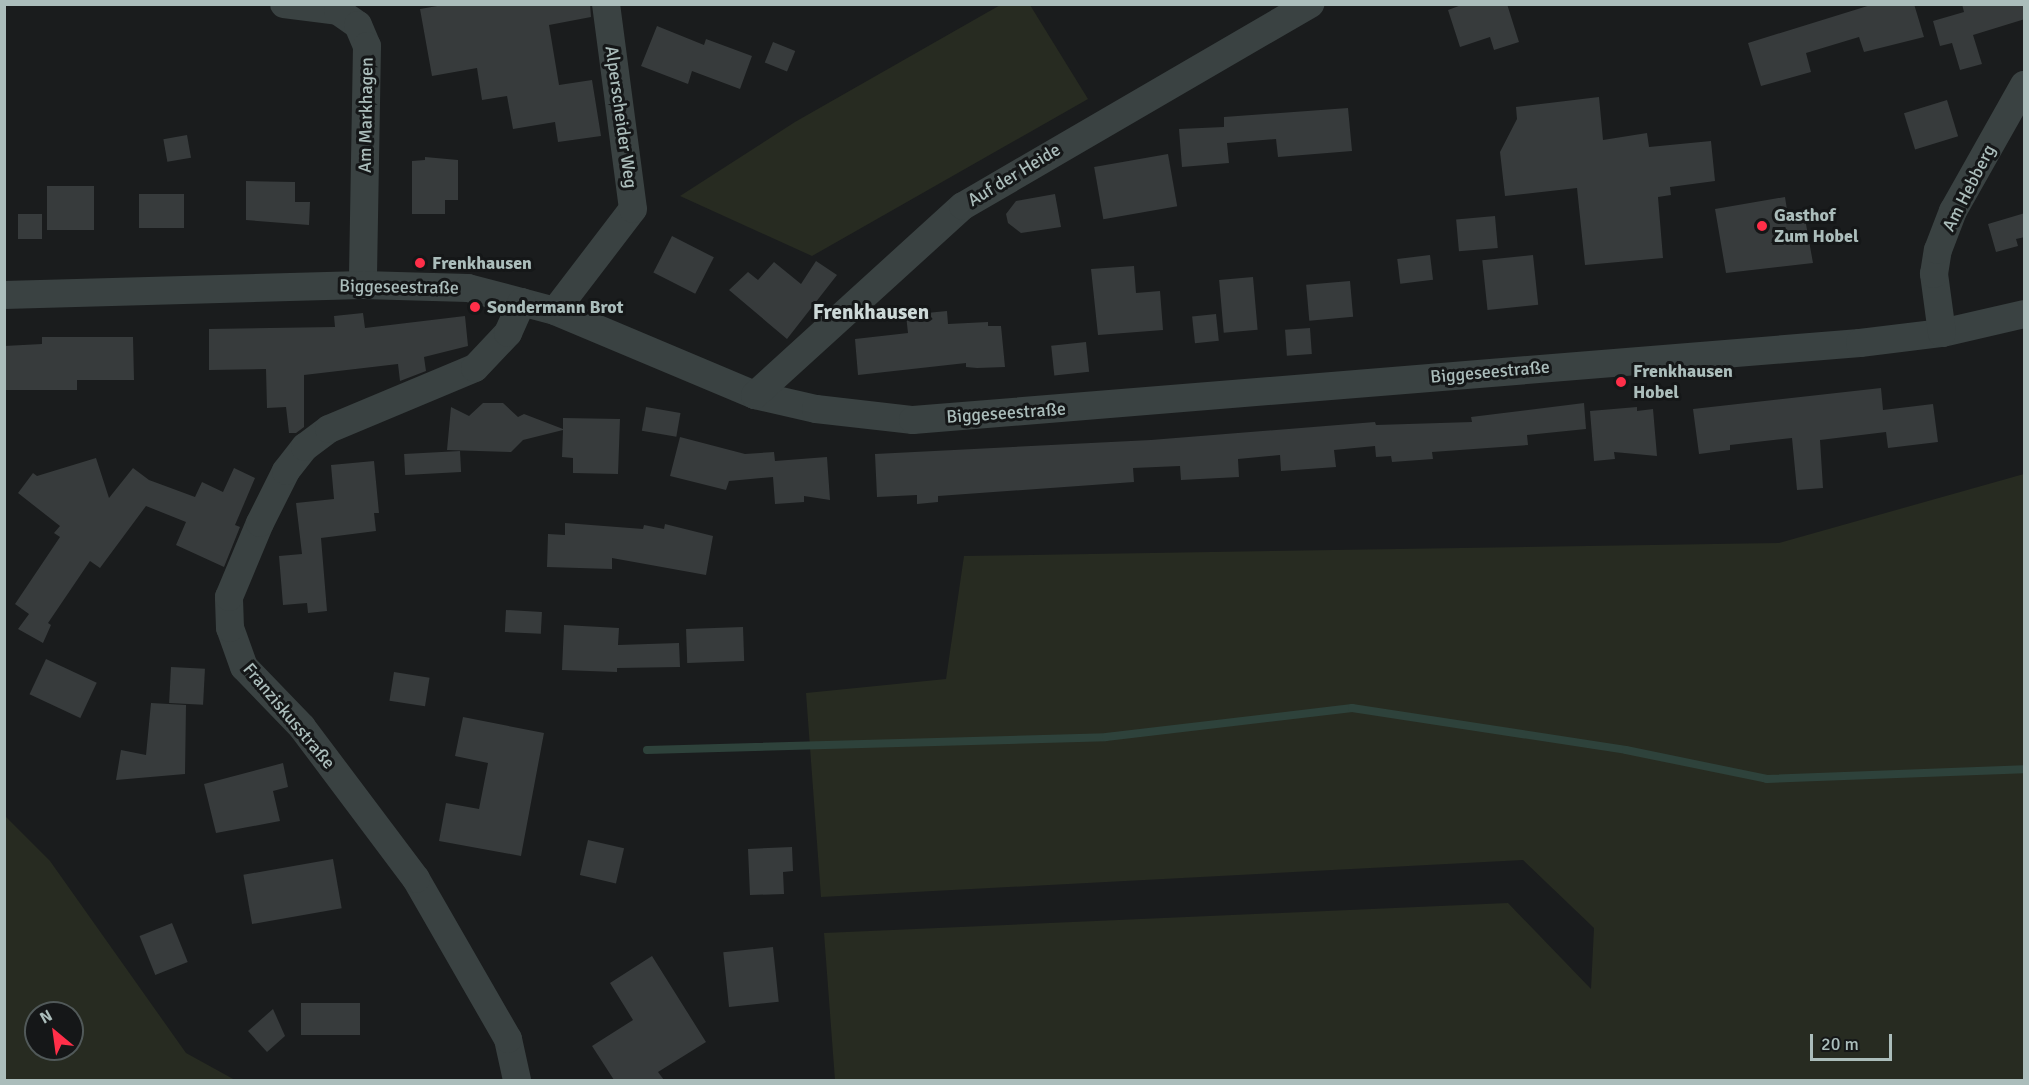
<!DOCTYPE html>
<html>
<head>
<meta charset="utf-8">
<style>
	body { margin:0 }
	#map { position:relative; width:2029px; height:1085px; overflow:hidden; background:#1a1c1d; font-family:Signika,sans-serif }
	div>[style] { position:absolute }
	.green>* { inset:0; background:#272b21 }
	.stream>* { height:8px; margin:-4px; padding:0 4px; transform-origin:4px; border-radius:4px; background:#2e423b }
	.building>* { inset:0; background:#373b3c; transform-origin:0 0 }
	.minor>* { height:28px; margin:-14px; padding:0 14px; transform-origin:14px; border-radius:14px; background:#3a4242 }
	.dots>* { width:16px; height:16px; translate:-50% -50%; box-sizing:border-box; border:3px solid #151718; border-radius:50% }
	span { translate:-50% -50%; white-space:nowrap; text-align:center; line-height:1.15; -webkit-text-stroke:6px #151718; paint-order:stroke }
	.street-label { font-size:18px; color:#abbdbb }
	.poi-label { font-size:18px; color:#abbdbb; font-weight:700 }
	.left { translate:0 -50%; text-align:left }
	.quarter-label { font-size:21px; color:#cdd9d8; font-weight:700 }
	.frame { position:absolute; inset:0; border:6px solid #abbdbb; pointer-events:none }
	.north { position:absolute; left:24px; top:1001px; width:60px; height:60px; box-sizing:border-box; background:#151718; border:2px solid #515959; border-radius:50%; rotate:331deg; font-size:16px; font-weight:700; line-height:24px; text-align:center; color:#abbdbb }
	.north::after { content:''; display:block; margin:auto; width:21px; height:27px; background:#ff2f49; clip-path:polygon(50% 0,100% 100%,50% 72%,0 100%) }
	.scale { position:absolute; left:1810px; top:1034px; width:82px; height:27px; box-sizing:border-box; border:3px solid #abbdbb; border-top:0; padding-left:8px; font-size:18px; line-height:21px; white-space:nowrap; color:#abbdbb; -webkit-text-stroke:4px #151718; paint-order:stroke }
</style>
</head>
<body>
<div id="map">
	<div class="green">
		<div style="clip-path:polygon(1002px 4px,1030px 5px,1088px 99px,812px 256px,680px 196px,795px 122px)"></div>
		<div style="clip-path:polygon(2024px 474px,2024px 1080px,835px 1080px,824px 933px,1508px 903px,1591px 989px,1594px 928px,1523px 860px,821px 897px,806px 693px,946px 679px,964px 556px,1779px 543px)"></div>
		<div style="clip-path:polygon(evenodd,5px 816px,50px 861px,186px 1053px,235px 1080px,5px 1080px,5px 816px,36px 1013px,72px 1013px,72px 1049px,36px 1049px,36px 1013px)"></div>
	</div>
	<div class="stream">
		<div style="left:647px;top:750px;width:459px;rotate:-1.6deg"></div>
		<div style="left:1106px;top:737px;width:248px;rotate:-6.7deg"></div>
		<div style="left:1352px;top:708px;width:277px;rotate:8.7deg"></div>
		<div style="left:1626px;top:750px;width:144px;rotate:11.6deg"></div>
		<div style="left:1767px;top:779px;width:257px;rotate:-2.2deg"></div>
	</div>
	<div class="building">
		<div style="clip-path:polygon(449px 4px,590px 4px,591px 17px,549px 25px,559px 85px,592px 80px,601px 136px,558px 142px,555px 122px,513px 129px,507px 96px,482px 100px,477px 68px,432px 76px,420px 9px)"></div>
		<div style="clip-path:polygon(1464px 4px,1507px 4px,1519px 42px,1494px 50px,1490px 37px,1460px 47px,1448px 10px)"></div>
		<div style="clip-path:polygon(1874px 4px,1914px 4px,1924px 37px,1864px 52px,1859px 37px,1806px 53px,1811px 72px,1761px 86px,1748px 43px)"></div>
		<div style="clip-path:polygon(1962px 4px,2025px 4px,2025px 19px,1973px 35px,1982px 64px,1960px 70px,1952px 43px,1940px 46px,1933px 21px,1964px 12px)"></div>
		<div style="clip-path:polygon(657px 26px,704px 45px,706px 39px,752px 56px,740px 89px,692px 71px,688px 84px,641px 66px)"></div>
		<div style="left:773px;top:42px;width:24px;height:22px;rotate:22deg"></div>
		<div style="clip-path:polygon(1599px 97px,1603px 140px,1647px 133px,1649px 147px,1711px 141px,1715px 181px,1670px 187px,1671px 195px,1658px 197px,1663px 258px,1585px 265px,1577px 188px,1505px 196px,1500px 152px,1517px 119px,1516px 107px)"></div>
		<div style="left:1947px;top:100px;width:38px;height:45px;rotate:73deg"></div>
		<div style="clip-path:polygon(1348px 108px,1352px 151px,1278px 157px,1276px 139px,1227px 143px,1229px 163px,1182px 167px,1179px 129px,1224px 127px,1224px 117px)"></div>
		<div style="left:187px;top:135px;width:23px;height:24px;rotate:80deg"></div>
		<div style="left:1168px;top:154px;width:53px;height:75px;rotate:80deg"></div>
		<div style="clip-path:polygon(425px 157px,458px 160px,458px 200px,445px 200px,445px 214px,412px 214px,412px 161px,425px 160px)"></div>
		<div style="clip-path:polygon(246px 181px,295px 182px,295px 202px,310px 202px,309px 225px,246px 220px)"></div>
		<div style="left:47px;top:186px;width:47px;height:44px"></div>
		<div style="left:139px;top:194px;width:45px;height:34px"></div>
		<div style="clip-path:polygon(1055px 194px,1061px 227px,1021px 233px,1008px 223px,1006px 214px,1016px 201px)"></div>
		<div style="clip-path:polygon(1785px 197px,1788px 216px,1804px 213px,1813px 263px,1726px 273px,1715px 209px)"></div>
		<div style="clip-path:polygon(2025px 213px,2025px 237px,2016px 239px,2018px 246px,1996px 252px,1988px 224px)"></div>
		<div style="left:18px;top:214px;width:24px;height:25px"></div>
		<div style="left:1495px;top:216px;width:32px;height:39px;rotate:85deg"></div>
		<div style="left:672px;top:236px;width:47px;height:41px;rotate:27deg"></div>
		<div style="left:1430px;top:255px;width:25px;height:33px;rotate:83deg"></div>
		<div style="left:1533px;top:255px;width:50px;height:51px;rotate:84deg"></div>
		<div style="clip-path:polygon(816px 261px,837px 275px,787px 339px,729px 290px,748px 272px,758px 280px,774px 262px,801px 284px)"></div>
		<div style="clip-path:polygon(1134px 266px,1136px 293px,1160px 291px,1163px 330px,1098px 335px,1091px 269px)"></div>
		<div style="left:1253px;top:277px;width:53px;height:34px;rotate:85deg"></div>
		<div style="left:1350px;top:281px;width:36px;height:44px;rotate:85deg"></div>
		<div style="clip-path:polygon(947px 311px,948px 324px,988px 322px,988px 326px,1001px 326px,1005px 367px,977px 368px,966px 367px,966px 363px,858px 375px,855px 339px,908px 333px,906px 315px)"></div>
		<div style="clip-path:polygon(363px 313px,365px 328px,465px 316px,468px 346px,424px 357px,426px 371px,400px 381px,398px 364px,304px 375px,304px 427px,296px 433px,289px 433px,286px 407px,267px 408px,266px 369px,209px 370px,209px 329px,335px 327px,334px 316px)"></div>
		<div style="left:1216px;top:314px;width:27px;height:24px;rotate:84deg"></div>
		<div style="left:1310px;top:328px;width:26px;height:25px;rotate:86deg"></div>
		<div style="clip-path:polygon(42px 337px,133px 337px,134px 380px,77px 380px,77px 390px,4px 390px,4px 346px,42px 344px)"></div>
		<div style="left:1086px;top:342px;width:30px;height:35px;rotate:84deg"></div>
		<div style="clip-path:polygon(1881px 388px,1883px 410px,1933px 404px,1938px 442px,1888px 448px,1886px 432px,1820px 440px,1823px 488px,1797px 490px,1792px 438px,1730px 445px,1730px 450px,1699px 454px,1693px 409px)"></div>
		<div style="clip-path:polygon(483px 403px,503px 403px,518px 417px,524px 414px,563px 429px,563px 418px,620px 419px,618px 474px,573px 473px,573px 458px,562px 457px,563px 430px,523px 440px,511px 452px,447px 450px,451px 407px,469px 416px)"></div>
		<div style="clip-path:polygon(1584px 403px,1586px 429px,1527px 435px,1528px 445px,1432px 452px,1433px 459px,1392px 462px,1391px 456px,1376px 457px,1375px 446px,1334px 450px,1336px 467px,1281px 471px,1280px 455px,1238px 459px,1239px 477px,1181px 480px,1180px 466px,1133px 468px,1134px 482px,938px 496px,938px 502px,917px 504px,917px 495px,877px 497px,875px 454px,1151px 440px,1375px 422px,1376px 425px,1472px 422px,1471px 417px)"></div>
		<div style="left:646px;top:407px;width:35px;height:24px;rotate:10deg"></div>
		<div style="clip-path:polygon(1637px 407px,1637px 411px,1653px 409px,1657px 456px,1614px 452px,1615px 459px,1594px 461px,1590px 411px)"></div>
		<div style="clip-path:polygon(680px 437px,745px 454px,774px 452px,775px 461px,827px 457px,830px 500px,804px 496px,804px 502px,775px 504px,773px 477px,729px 481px,726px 490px,670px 476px)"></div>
		<div style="left:460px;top:451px;width:21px;height:56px;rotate:87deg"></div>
		<div style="clip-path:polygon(96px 458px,109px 498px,133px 468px,149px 480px,195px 497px,202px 482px,223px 492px,234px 468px,255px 478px,235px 525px,240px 527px,224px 567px,176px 545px,186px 522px,146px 506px,100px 568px,90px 561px,48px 623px,51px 625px,43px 643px,18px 629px,29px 614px,15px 604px,60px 537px,54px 533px,60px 526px,18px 493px,33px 473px,37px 476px)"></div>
		<div style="clip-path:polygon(374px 461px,379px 513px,374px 513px,376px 531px,321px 538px,327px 611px,308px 613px,307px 603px,283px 605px,279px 556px,302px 554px,296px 503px,334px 499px,331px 465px)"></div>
		<div style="clip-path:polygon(565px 523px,643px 529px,644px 525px,664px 529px,665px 524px,713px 536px,706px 575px,612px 558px,612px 569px,547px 567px,548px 534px,565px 535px)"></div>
		<div style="left:506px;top:610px;width:36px;height:22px;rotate:3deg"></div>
		<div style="clip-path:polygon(564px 625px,619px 628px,618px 645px,679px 643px,680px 667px,617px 668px,617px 672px,562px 670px)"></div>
		<div style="left:743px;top:627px;width:34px;height:57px;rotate:88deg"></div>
		<div style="left:46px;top:659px;width:56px;height:39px;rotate:25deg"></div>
		<div style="left:171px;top:667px;width:34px;height:36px;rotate:3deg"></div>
		<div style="left:394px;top:672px;width:36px;height:29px;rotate:9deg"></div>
		<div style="clip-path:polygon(151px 703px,186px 705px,185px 774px,116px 780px,121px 750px,146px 755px)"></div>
		<div style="clip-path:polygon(463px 717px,544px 733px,521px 856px,439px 841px,446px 803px,479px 809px,488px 763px,455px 756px)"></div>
		<div style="clip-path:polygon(283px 763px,288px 787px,273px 791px,280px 821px,216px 833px,204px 784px)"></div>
		<div style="left:588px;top:840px;width:37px;height:36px;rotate:13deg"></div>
		<div style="clip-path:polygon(792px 847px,793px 871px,783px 872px,784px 894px,750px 895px,748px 849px)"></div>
		<div style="left:333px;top:859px;width:50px;height:91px;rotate:80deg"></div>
		<div style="left:172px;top:923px;width:42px;height:35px;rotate:68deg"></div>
		<div style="left:773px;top:947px;width:55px;height:50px;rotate:84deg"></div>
		<div style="clip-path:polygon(652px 956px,706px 1042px,658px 1072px,664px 1080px,614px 1080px,592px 1046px,633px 1020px,610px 983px)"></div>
		<div style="left:301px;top:1003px;width:59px;height:32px"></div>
		<div style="clip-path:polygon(273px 1009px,285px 1036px,267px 1052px,248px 1031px)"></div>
	</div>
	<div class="minor">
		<div style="left:284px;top:4px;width:54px;rotate:7.4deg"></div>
		<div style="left:338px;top:11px;width:24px;rotate:35deg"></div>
		<div style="left:358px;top:25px;width:23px;rotate:67deg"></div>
		<div style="left:367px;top:46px;width:239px;rotate:91deg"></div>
		<div style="left:4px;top:295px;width:359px;rotate:-1.6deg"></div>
		<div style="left:363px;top:285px;width:105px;rotate:1.6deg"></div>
		<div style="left:468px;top:288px;width:90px;rotate:14.8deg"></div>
		<div style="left:555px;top:311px;width:217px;rotate:22.8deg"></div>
		<div style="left:755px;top:395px;width:63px;rotate:12.9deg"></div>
		<div style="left:816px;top:409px;width:98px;rotate:6.5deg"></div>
		<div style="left:913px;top:420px;width:950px;rotate:-4.65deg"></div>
		<div style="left:1860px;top:343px;width:83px;rotate:-7deg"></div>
		<div style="left:1942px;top:333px;width:84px;rotate:-13deg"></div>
		<div style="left:555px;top:311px;width:128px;rotate:-52.6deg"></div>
		<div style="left:633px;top:209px;width:207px;rotate:-97.5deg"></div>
		<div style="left:1942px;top:333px;width:60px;rotate:-97.7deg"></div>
		<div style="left:1934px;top:274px;width:24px;rotate:-81deg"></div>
		<div style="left:1938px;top:250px;width:42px;rotate:-69deg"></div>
		<div style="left:1953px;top:211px;width:145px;rotate:-60.6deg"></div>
		<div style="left:755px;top:395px;width:281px;rotate:-42.3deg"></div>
		<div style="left:963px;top:206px;width:402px;rotate:-30.2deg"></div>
		<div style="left:517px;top:1080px;width:42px;rotate:-102.4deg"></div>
		<div style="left:508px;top:1039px;width:185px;rotate:-119.9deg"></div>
		<div style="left:416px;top:879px;width:190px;rotate:-126.9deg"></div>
		<div style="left:302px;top:727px;width:83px;rotate:-134deg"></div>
		<div style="left:244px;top:667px;width:41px;rotate:-109.7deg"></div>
		<div style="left:230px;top:628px;width:31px;rotate:-92deg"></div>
		<div style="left:229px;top:597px;width:80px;rotate:-67.3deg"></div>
		<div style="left:260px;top:523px;width:58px;rotate:-63.4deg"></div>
		<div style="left:286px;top:471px;width:31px;rotate:-52deg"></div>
		<div style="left:305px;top:447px;width:30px;rotate:-37deg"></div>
		<div style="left:329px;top:429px;width:158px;rotate:-22.7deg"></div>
		<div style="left:475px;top:368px;width:48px;rotate:-46.7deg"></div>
		<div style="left:508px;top:333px;width:34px;rotate:-66deg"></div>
	</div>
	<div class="dots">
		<div style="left:1762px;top:226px;background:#ff2f49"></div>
		<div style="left:420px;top:263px;background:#ff2f49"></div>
		<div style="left:475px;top:307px;background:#ff2f49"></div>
		<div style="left:1621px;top:382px;background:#ff2f49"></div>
	</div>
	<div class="street-label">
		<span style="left:366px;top:115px;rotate:-89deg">Am Markhagen</span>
		<span style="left:621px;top:117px;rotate:82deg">Alperscheider Weg</span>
		<span style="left:1014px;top:175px;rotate:-31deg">Auf der Heide</span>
		<span style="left:1969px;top:188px;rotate:-63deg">Am Hebberg</span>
		<span style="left:399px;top:287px;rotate:1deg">Biggeseestraße</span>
		<span style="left:1490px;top:372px;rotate:-5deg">Biggeseestraße</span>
		<span style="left:1006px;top:413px;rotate:-4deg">Biggeseestraße</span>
		<span style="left:289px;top:716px;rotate:50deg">Franziskusstraße</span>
	</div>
	<div class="poi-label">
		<span class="left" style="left:1774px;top:226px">Gasthof<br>Zum Hobel</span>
		<span class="left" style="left:432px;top:263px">Frenkhausen</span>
		<span class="left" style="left:487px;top:307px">Sondermann Brot</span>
		<span class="left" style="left:1633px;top:382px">Frenkhausen<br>Hobel</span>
	</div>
	<div class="quarter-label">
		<span style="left:871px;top:312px">Frenkhausen</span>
	</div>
	<div class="frame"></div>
	<div class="north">N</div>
	<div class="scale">20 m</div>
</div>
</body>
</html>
